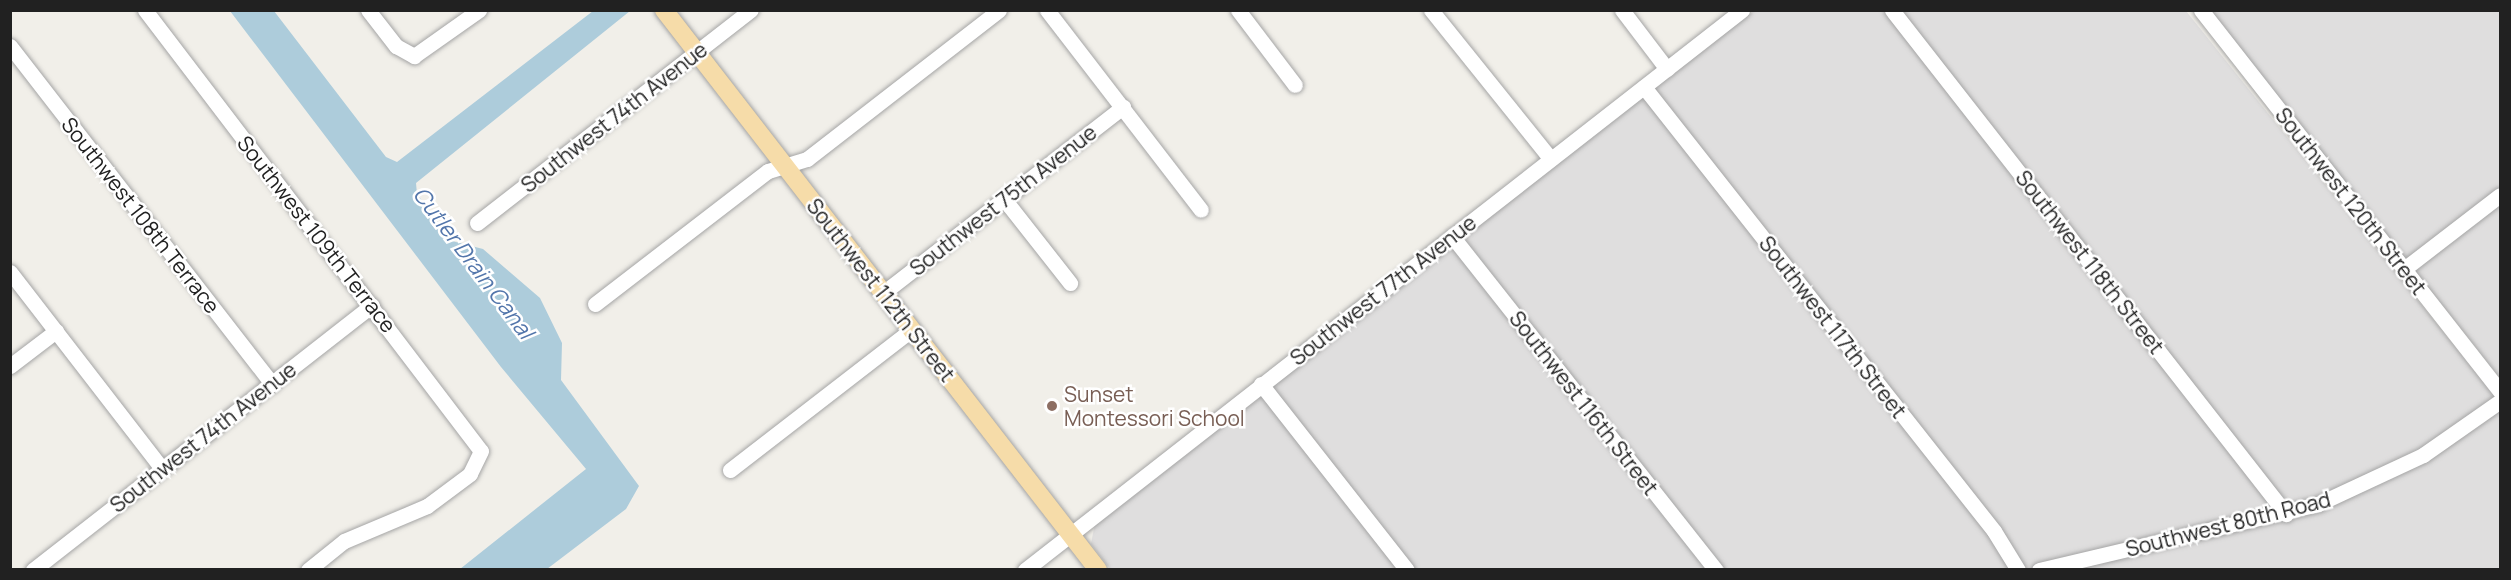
<!DOCTYPE html>
<html>
<head>
<meta charset="utf-8">
<style>
	body { margin:0 }
	#map { position:relative; width:2511px; height:580px; overflow:hidden; background:#f1efe9; font-family:Manrope,sans-serif }
	div>[style] { position:absolute }
	.residential>* { inset:0; background:#dfdede }
	.water>* { inset:0; background:#adccdb }
	.roads { filter:drop-shadow(0 0 2px #a5a5a5) drop-shadow(0 0 2px #a5a5a5) }
	.minor>* { height:15px; margin:-7.5px; padding:0 7.5px; transform-origin:7.5px; border-radius:7.5px; background:#fff }
	.major>* { height:18px; margin:-9px; padding:0 9px; transform-origin:9px; border-radius:9px; background:#f6dca9 }
	.dots>* { width:16px; height:16px; translate:-50% -50%; box-sizing:border-box; border:3px solid #fff; border-radius:50% }
	span { translate:-50% -50%; white-space:nowrap; text-align:center; line-height:1.15; -webkit-text-stroke:5px #fff; paint-order:stroke }
	.street-label { font-size:21px; color:#212121 }
	.education-label { font-size:21px; color:#785e54 }
	.left { translate:0 -50%; text-align:left }
	.water-label { font-size:22px; color:#5376ab; font-style:italic }
	.frame { position:absolute; inset:0; border:12px solid #212121; pointer-events:none }
</style>
</head>
<body>
<div id="map">
	<div class="residential">
		<div style="clip-path:polygon(1754px 11px,2186px 11px,2500px 403px,2500px 569px,1111px 570px,1091px 544px,1095px 523px)"></div>
		<div style="clip-path:polygon(2209px 11px,2500px 11px,2500px 378px)"></div>
	</div>
	<div class="water">
		<div style="clip-path:polygon(230px 11px,274px 11px,386px 157px,397px 162px,593px 11px,630px 11px,416px 183px,417px 194px,452px 241px,483px 249px,540px 298px,562px 343px,561px 380px,639px 486px,626px 509px,547px 569px,460px 569px,586px 469px,501px 367px)"></div>
	</div>
	<div class="roads">
		<div class="minor">
			<div style="left:145px;top:10px;width:554px;rotate:52.7deg"></div>
			<div style="left:481px;top:451px;width:25px;rotate:116deg"></div>
			<div style="left:470px;top:474px;width:54px;rotate:143.3deg"></div>
			<div style="left:427px;top:506px;width:90px;rotate:157.1deg"></div>
			<div style="left:344px;top:541px;width:46px;rotate:141.1deg"></div>
			<div style="left:368px;top:10px;width:46px;rotate:52.1deg"></div>
			<div style="left:396px;top:46px;width:21px;rotate:29deg"></div>
			<div style="left:414px;top:56px;width:80px;rotate:-35.3deg"></div>
			<div style="left:1047px;top:10px;width:252px;rotate:52.4deg"></div>
			<div style="left:1238px;top:10px;width:94px;rotate:52.8deg"></div>
			<div style="left:1431px;top:10px;width:191px;rotate:51.2deg"></div>
			<div style="left:1622px;top:10px;width:74px;rotate:52.7deg"></div>
			<div style="left:1892px;top:10px;width:640px;rotate:51.98deg"></div>
			<div style="left:2201px;top:10px;width:484px;rotate:51.9deg"></div>
			<div style="left:10px;top:46px;width:428px;rotate:52.2deg"></div>
			<div style="left:1644px;top:87px;width:565px;rotate:51.75deg"></div>
			<div style="left:1994px;top:531px;width:46px;rotate:58.4deg"></div>
			<div style="left:1004px;top:199px;width:107px;rotate:51.8deg"></div>
			<div style="left:477px;top:223px;width:347px;rotate:-37.9deg"></div>
			<div style="left:1452px;top:236px;width:426px;rotate:51.7deg"></div>
			<div style="left:2404px;top:269px;width:121px;rotate:-37.6deg"></div>
			<div style="left:10px;top:272px;width:249px;rotate:52.3deg"></div>
			<div style="left:883px;top:293px;width:304px;rotate:-37.8deg"></div>
			<div style="left:595px;top:304px;width:218px;rotate:-37.6deg"></div>
			<div style="left:768px;top:171px;width:41px;rotate:-17.1deg"></div>
			<div style="left:807px;top:159px;width:243px;rotate:-37.8deg"></div>
			<div style="left:10px;top:366px;width:58px;rotate:-37.3deg"></div>
			<div style="left:1261px;top:384px;width:236px;rotate:51.9deg"></div>
			<div style="left:730px;top:470px;width:229px;rotate:-37.7deg"></div>
			<div style="left:33px;top:570px;width:430px;rotate:-38deg"></div>
			<div style="left:1025px;top:570px;width:910px;rotate:-37.99deg"></div>
			<div style="left:2039px;top:570px;width:287px;rotate:-13.3deg"></div>
			<div style="left:2318px;top:504px;width:116px;rotate:-25deg"></div>
			<div style="left:2423px;top:455px;width:94px;rotate:-35deg"></div>
		</div>
		<div class="major">
			<div style="left:664px;top:10px;width:708px;rotate:52.22deg"></div>
		</div>
	</div>
	<div class="dots">
		<div style="left:1052px;top:406px;background:#8d6e63"></div>
	</div>
	<div class="street-label">
		<span style="left:614px;top:117px;rotate:-38deg">Southwest 74th Avenue</span>
		<span style="left:1003px;top:200px;rotate:-38deg">Southwest 75th Avenue</span>
		<span style="left:2351px;top:201px;rotate:52deg">Southwest 120th Street</span>
		<span style="left:141px;top:215px;rotate:52deg">Southwest 108th Terrace</span>
		<span style="left:317px;top:234px;rotate:52deg">Southwest 109th Terrace</span>
		<span style="left:2090px;top:262px;rotate:52deg">Southwest 118th Street</span>
		<span style="left:881px;top:290px;rotate:52deg">Southwest 112th Street</span>
		<span style="left:1383px;top:290px;rotate:-38deg">Southwest 77th Avenue</span>
		<span style="left:1833px;top:327px;rotate:52deg">Southwest 117th Street</span>
		<span style="left:1584px;top:403px;rotate:52deg">Southwest 116th Street</span>
		<span style="left:203px;top:437px;rotate:-38deg">Southwest 74th Avenue</span>
		<span style="left:2228px;top:524px;rotate:-14deg">Southwest 80th Road</span>
	</div>
	<div class="education-label">
		<span class="left" style="left:1064px;top:406px">Sunset<br>Montessori School</span>
	</div>
	<div class="water-label">
		<span style="left:473px;top:263px;rotate:53deg">Cutler Drain Canal</span>
	</div>
	<div class="frame"></div>
</div>
</body>
</html>
